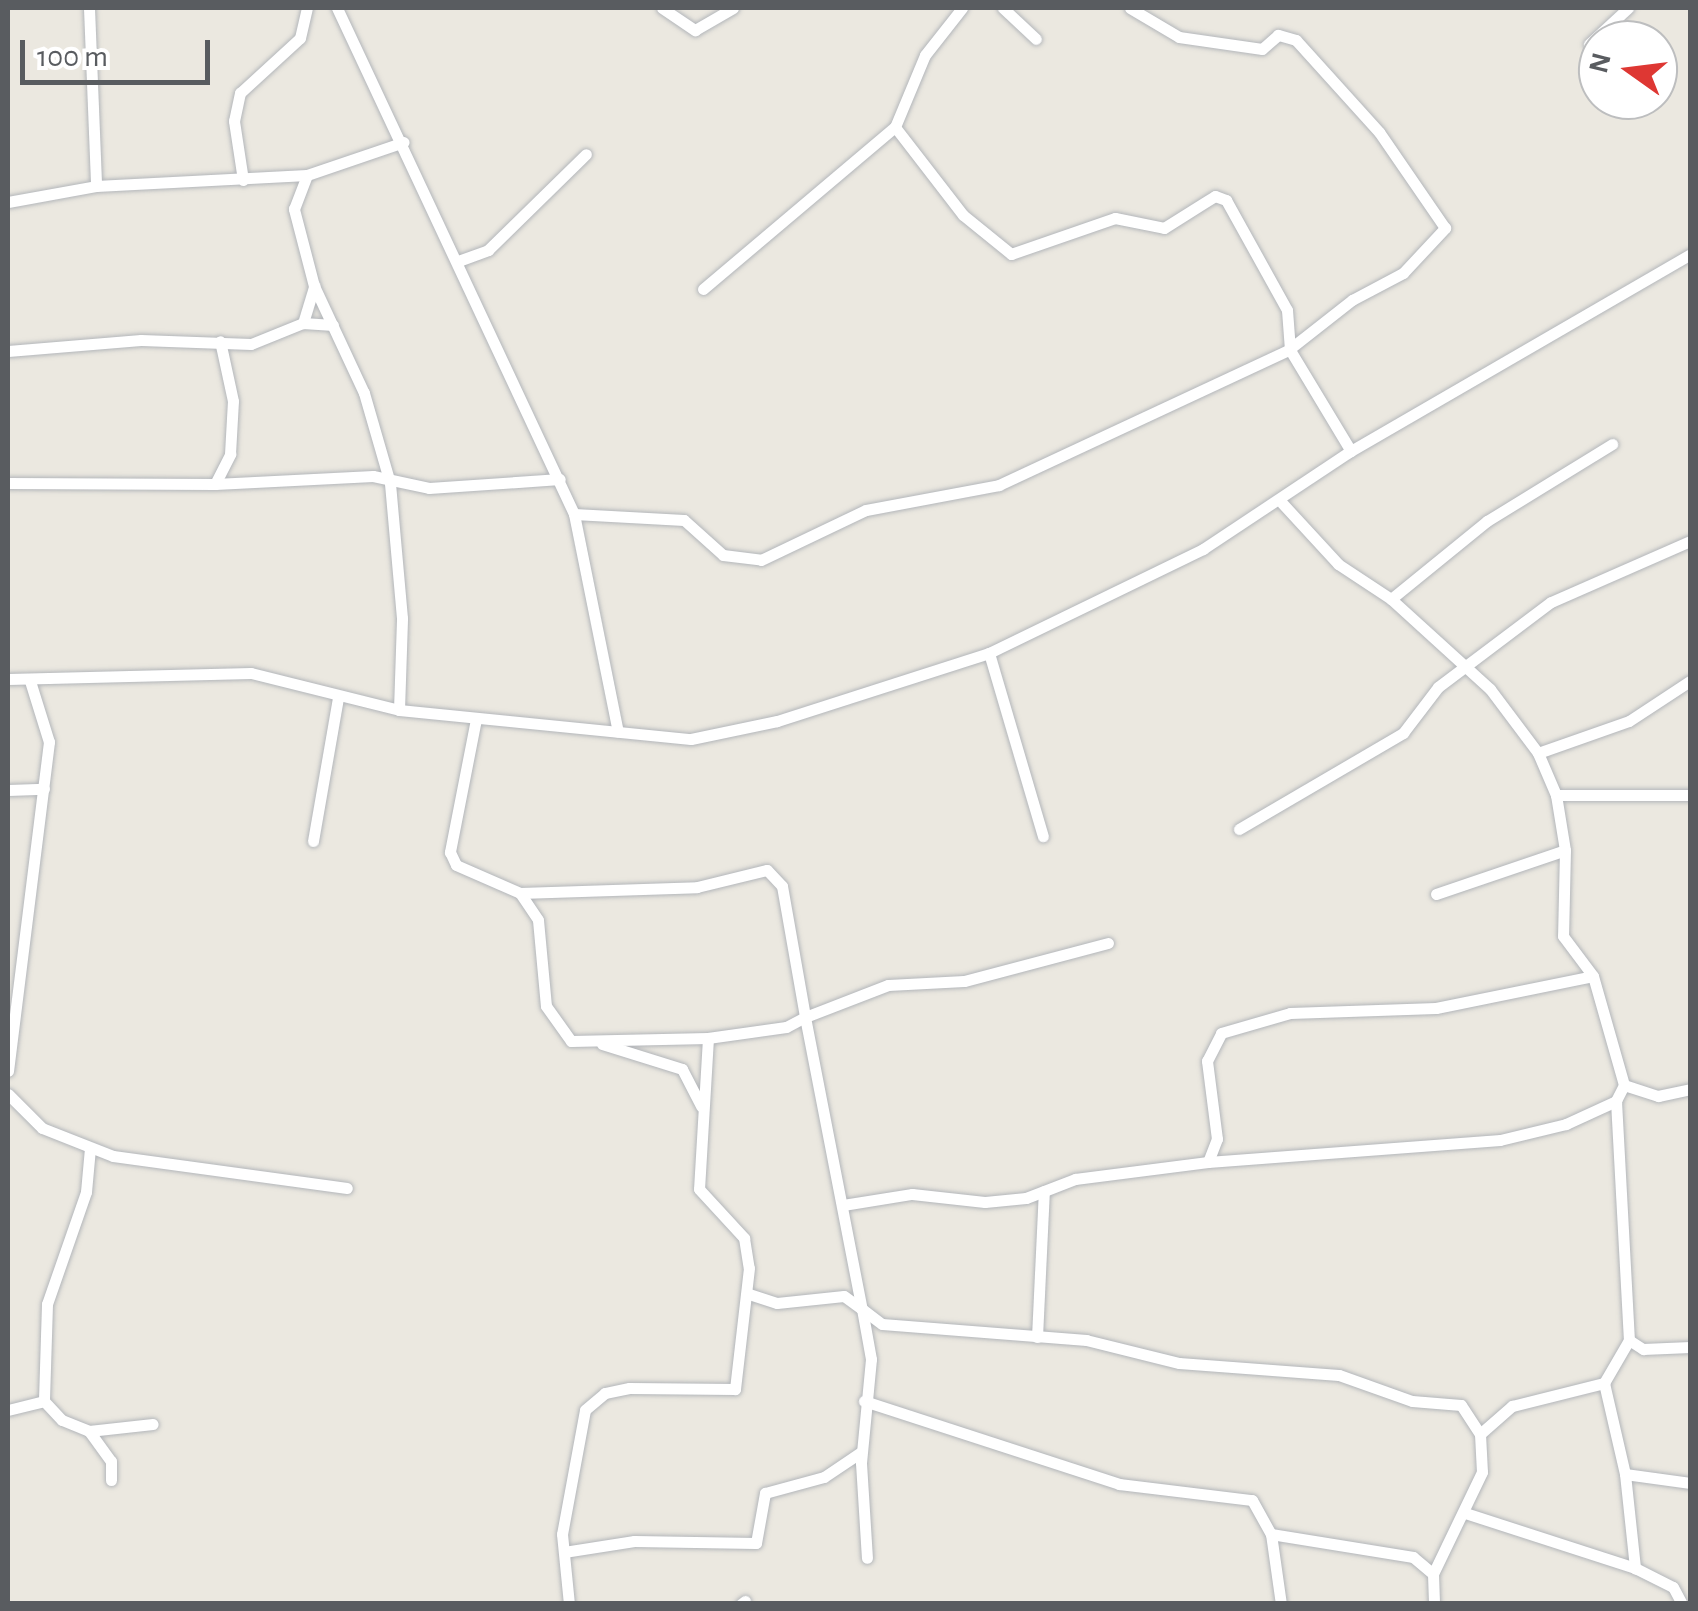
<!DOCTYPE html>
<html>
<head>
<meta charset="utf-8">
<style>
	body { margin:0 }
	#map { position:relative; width:1698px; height:1611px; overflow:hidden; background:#ebe8e0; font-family:"Alegreya Sans",sans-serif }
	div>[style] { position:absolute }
	.roads { filter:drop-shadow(0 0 2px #b3b6ba) drop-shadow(0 0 2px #b3b6ba) }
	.street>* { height:11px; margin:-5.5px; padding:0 5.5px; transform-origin:5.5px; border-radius:5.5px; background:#fff }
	span { translate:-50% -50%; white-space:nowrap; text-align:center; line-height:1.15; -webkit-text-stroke:9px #fff; paint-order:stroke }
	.frame { position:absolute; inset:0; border:10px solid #595c60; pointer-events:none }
	.north { position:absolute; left:1578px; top:20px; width:100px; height:100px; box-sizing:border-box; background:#fff; border:2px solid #bdbebf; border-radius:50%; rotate:284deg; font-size:28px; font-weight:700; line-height:40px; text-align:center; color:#595c60 }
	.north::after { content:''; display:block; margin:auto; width:35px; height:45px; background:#de3733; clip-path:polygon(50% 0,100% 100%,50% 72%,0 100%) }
	.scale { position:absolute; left:20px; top:40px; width:190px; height:45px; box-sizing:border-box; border:5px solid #595c60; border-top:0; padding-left:12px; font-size:30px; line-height:35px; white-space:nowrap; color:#595c60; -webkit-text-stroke:8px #fff; paint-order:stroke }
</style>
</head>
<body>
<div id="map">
	<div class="roads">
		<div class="street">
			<div style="left:89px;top:8px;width:178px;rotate:87.7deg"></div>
			<div style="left:337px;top:8px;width:559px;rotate:64.9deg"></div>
			<div style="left:574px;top:514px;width:222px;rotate:78.6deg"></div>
			<div style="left:662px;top:8px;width:40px;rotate:34deg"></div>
			<div style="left:695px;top:30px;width:44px;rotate:-30.1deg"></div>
			<div style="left:1003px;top:8px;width:45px;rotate:43.2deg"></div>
			<div style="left:1589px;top:44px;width:53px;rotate:-42.7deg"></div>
			<div style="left:895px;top:127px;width:111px;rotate:52.3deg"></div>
			<div style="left:963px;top:215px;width:62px;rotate:39.1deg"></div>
			<div style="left:1011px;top:254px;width:110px;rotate:-19.1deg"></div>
			<div style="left:1115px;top:218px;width:50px;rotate:11.5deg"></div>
			<div style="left:1164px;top:228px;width:60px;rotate:-32.1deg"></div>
			<div style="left:1215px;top:196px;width:12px;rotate:20deg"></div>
			<div style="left:1226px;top:200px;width:126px;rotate:61deg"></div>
			<div style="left:1287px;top:310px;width:40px;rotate:85.7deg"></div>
			<div style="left:1290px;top:350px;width:118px;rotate:58.9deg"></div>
			<div style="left:243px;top:180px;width:60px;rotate:-98.7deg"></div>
			<div style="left:234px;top:121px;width:29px;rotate:-78deg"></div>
			<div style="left:240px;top:93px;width:81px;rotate:-42.5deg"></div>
			<div style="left:300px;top:38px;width:31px;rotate:-77deg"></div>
			<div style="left:8px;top:202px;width:89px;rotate:-10.3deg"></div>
			<div style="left:96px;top:186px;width:211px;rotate:-3deg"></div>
			<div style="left:461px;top:260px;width:29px;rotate:-20deg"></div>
			<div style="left:488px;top:250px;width:137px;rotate:-44.4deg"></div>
			<div style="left:703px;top:289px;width:251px;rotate:-40.2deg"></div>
			<div style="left:895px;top:127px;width:78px;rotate:-67.4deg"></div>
			<div style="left:925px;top:55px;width:60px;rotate:-51.8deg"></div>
			<div style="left:303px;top:323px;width:39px;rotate:-73deg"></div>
			<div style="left:8px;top:351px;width:133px;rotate:-4.7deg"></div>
			<div style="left:141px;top:340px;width:110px;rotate:2.1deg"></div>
			<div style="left:251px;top:344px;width:56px;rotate:-22deg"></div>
			<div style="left:303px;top:323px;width:30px;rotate:4deg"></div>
			<div style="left:8px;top:483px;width:207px;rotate:0.3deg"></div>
			<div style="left:215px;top:484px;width:34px;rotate:-63deg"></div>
			<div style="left:230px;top:454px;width:53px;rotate:-86.8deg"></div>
			<div style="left:233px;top:401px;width:61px;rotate:-102.2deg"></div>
			<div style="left:215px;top:484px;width:158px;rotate:-2.9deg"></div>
			<div style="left:373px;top:476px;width:57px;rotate:12.1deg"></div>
			<div style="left:429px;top:488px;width:131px;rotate:-3.9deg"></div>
			<div style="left:1282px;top:503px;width:83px;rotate:47.4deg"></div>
			<div style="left:1338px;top:564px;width:64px;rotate:33.4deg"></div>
			<div style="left:1391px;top:599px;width:134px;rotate:42.3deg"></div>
			<div style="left:1490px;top:689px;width:80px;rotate:53.1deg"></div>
			<div style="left:1538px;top:753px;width:46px;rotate:66.8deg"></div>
			<div style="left:1556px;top:795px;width:56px;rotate:80.7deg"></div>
			<div style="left:1565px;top:850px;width:86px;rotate:91.3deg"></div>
			<div style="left:1563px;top:936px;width:50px;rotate:53.1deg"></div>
			<div style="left:1593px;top:976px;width:113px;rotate:74.1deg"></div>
			<div style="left:1624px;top:1085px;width:18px;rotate:117deg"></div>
			<div style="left:1616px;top:1101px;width:239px;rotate:86.9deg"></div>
			<div style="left:1629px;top:1340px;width:50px;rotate:120.2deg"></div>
			<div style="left:1604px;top:1383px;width:93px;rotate:77deg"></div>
			<div style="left:1625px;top:1474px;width:66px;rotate:7.9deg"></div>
			<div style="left:574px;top:514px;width:110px;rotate:3.1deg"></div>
			<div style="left:684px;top:520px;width:52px;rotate:41.9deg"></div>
			<div style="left:723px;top:555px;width:38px;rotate:7deg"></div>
			<div style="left:761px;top:560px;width:116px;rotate:-25.5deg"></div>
			<div style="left:866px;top:510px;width:135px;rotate:-10.6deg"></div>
			<div style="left:999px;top:485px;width:318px;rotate:-25deg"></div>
			<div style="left:1287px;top:351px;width:83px;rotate:-38.1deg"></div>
			<div style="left:1352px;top:300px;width:58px;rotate:-27.9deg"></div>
			<div style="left:1403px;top:273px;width:62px;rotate:-47deg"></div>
			<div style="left:1445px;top:228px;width:116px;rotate:-124.5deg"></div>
			<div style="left:1379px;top:132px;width:124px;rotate:-132.1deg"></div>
			<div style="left:1296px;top:40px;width:19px;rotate:-164deg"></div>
			<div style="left:1278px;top:35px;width:21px;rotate:139deg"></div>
			<div style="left:1262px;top:49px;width:84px;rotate:-171.8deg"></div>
			<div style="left:1179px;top:37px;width:57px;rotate:-149.4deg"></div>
			<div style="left:1391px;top:599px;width:124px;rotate:-39.1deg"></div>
			<div style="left:1487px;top:521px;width:147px;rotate:-31.6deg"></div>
			<div style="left:989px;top:653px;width:191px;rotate:73.6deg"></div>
			<div style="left:8px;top:679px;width:243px;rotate:-1.4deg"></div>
			<div style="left:251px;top:673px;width:153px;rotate:14deg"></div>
			<div style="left:399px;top:710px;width:293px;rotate:5.7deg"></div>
			<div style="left:691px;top:739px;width:88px;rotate:-11.8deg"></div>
			<div style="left:777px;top:721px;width:223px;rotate:-17.8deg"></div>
			<div style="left:989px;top:653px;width:238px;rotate:-25.9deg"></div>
			<div style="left:1203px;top:549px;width:175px;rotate:-33.6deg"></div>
			<div style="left:1349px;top:452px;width:394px;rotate:-30.1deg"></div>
			<div style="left:399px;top:710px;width:92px;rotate:-88.1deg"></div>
			<div style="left:402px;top:618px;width:136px;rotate:-95.1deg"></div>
			<div style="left:390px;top:483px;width:94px;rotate:-106.1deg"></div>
			<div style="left:364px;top:393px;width:118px;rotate:-115deg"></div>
			<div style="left:314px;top:286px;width:80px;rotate:-104.6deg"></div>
			<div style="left:294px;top:209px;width:36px;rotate:-69deg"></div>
			<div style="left:307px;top:175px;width:102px;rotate:-18.8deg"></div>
			<div style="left:476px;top:719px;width:136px;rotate:101.1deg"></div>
			<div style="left:450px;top:852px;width:14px;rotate:65deg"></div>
			<div style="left:456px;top:865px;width:70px;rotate:23.6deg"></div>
			<div style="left:520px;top:893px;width:32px;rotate:56deg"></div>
			<div style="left:538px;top:920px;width:86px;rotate:84.7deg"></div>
			<div style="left:546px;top:1006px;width:43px;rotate:54.5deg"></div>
			<div style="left:571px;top:1041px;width:137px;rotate:-1.3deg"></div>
			<div style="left:708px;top:1038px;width:151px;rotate:93.4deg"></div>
			<div style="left:699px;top:1189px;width:67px;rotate:47.4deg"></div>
			<div style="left:744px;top:1238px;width:30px;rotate:81deg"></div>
			<div style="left:749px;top:1268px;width:122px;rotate:96.6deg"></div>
			<div style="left:735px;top:1389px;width:106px;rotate:-179.5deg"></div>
			<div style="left:629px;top:1388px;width:25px;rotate:168deg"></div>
			<div style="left:605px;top:1393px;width:26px;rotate:140deg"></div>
			<div style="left:585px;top:1410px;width:126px;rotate:100.5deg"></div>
			<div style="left:562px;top:1534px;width:70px;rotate:84.3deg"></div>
			<div style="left:1538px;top:753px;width:96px;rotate:-19.4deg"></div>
			<div style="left:1629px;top:721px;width:73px;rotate:-33.3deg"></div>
			<div style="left:8px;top:790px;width:36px;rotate:-2deg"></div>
			<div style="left:1556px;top:795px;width:134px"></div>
			<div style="left:1239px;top:829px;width:190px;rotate:-30.3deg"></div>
			<div style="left:1403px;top:733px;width:58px;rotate:-52.7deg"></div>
			<div style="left:1438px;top:687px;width:141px;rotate:-37deg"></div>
			<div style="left:1551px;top:602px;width:152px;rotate:-23.7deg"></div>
			<div style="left:313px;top:841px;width:145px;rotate:-80.1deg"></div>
			<div style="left:520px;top:893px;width:177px;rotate:-1.9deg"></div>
			<div style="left:697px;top:887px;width:72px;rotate:-13.7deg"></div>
			<div style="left:767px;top:870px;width:22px;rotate:47deg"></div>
			<div style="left:782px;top:886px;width:133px;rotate:80deg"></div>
			<div style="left:805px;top:1017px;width:21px;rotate:152deg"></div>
			<div style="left:786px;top:1027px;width:79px;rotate:172deg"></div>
			<div style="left:1436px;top:894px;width:136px;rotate:-18.8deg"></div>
			<div style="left:1108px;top:943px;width:149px;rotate:165.2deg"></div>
			<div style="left:964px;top:981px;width:76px;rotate:177deg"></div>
			<div style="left:888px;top:985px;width:89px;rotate:158.9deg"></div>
			<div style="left:805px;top:1017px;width:298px;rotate:79deg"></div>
			<div style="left:862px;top:1309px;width:25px;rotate:37deg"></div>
			<div style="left:882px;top:1324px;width:205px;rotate:4.5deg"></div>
			<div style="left:1086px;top:1340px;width:96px;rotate:13.9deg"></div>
			<div style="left:1179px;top:1363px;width:160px;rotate:4.3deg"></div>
			<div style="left:1339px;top:1375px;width:77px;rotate:19.6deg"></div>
			<div style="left:1412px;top:1401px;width:49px;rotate:4.7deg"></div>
			<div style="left:1461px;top:1405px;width:35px;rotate:57deg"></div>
			<div style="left:1480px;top:1434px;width:38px;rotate:87deg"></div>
			<div style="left:1482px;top:1472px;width:113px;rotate:115.7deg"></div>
			<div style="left:602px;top:1044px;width:84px;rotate:17.4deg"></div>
			<div style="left:682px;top:1069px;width:42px;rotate:62.8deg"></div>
			<div style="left:8px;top:1071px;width:332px;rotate:-82.9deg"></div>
			<div style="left:49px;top:742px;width:64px;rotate:-107.3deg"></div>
			<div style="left:1624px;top:1085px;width:36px;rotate:18deg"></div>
			<div style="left:1658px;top:1096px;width:33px;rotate:-12deg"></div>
			<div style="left:8px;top:1094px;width:48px;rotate:45deg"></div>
			<div style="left:42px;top:1128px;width:76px;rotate:21.5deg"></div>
			<div style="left:113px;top:1156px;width:236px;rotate:7.8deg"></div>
			<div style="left:90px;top:1148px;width:44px;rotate:95.2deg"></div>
			<div style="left:86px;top:1192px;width:119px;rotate:109.2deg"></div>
			<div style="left:47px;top:1304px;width:97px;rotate:91.8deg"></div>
			<div style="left:44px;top:1401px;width:26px;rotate:47deg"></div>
			<div style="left:62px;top:1420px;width:29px;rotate:22deg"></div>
			<div style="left:89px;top:1431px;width:64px;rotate:-6.2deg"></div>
			<div style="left:1208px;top:1162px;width:25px;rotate:-69deg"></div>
			<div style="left:1217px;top:1139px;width:79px;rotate:-97.3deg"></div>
			<div style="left:1207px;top:1061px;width:31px;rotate:-63deg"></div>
			<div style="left:1221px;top:1033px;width:72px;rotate:-16.2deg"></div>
			<div style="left:1290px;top:1013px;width:146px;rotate:-2deg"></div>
			<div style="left:1436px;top:1008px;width:160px;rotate:-11.5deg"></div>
			<div style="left:843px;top:1205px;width:70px;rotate:-9.1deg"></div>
			<div style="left:912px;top:1194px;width:73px;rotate:6.3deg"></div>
			<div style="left:985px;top:1202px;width:41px;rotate:-5.6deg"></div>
			<div style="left:1026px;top:1198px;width:53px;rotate:-21.2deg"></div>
			<div style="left:1075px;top:1179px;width:134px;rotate:-7.3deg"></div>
			<div style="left:1208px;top:1162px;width:293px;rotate:-4.3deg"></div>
			<div style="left:1500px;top:1140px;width:68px;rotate:-13.6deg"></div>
			<div style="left:1566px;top:1124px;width:55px;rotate:-24.7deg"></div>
			<div style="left:749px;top:1294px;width:29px;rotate:18deg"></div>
			<div style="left:777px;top:1303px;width:67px;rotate:-6deg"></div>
			<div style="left:844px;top:1296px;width:22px;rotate:36deg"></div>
			<div style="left:862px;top:1309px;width:51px;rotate:79.8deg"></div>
			<div style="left:871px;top:1359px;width:104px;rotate:95.5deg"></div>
			<div style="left:861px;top:1463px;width:95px;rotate:86.4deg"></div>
			<div style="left:1037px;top:1337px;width:146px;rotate:-87.3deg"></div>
			<div style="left:1629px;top:1340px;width:17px;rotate:33deg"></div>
			<div style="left:1643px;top:1349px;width:47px;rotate:-2.4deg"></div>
			<div style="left:864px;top:1401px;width:268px;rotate:18deg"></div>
			<div style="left:1119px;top:1484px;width:134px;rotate:6.9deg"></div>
			<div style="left:1252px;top:1500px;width:39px;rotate:61deg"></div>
			<div style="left:1271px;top:1534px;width:144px;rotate:9.2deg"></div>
			<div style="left:1413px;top:1557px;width:26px;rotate:40deg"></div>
			<div style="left:1433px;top:1574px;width:30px;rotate:88deg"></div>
			<div style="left:8px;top:1410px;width:37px;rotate:-14deg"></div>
			<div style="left:89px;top:1431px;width:37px;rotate:54deg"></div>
			<div style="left:111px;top:1461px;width:19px;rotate:90deg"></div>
			<div style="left:1480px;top:1434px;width:43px;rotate:-41.2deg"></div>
			<div style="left:1512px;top:1406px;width:95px;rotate:-14deg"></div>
			<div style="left:1625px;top:1474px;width:95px;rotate:83.9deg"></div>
			<div style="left:1635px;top:1568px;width:42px;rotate:26.6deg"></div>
			<div style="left:1673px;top:1587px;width:19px;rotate:62deg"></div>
			<div style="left:1465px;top:1513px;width:179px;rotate:17.9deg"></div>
			<div style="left:1271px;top:1534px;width:71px;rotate:81.9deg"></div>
			<div style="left:564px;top:1552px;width:71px;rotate:-8.9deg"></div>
			<div style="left:634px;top:1541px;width:122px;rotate:0.9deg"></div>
			<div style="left:756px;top:1543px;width:51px;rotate:-79.8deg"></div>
			<div style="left:765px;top:1493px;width:61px;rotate:-15.2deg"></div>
			<div style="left:824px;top:1477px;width:45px;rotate:-34deg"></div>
			<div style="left:741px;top:1604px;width:5px;rotate:-37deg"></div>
		</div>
	</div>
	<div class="frame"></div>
	<div class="north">N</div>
	<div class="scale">100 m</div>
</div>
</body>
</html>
